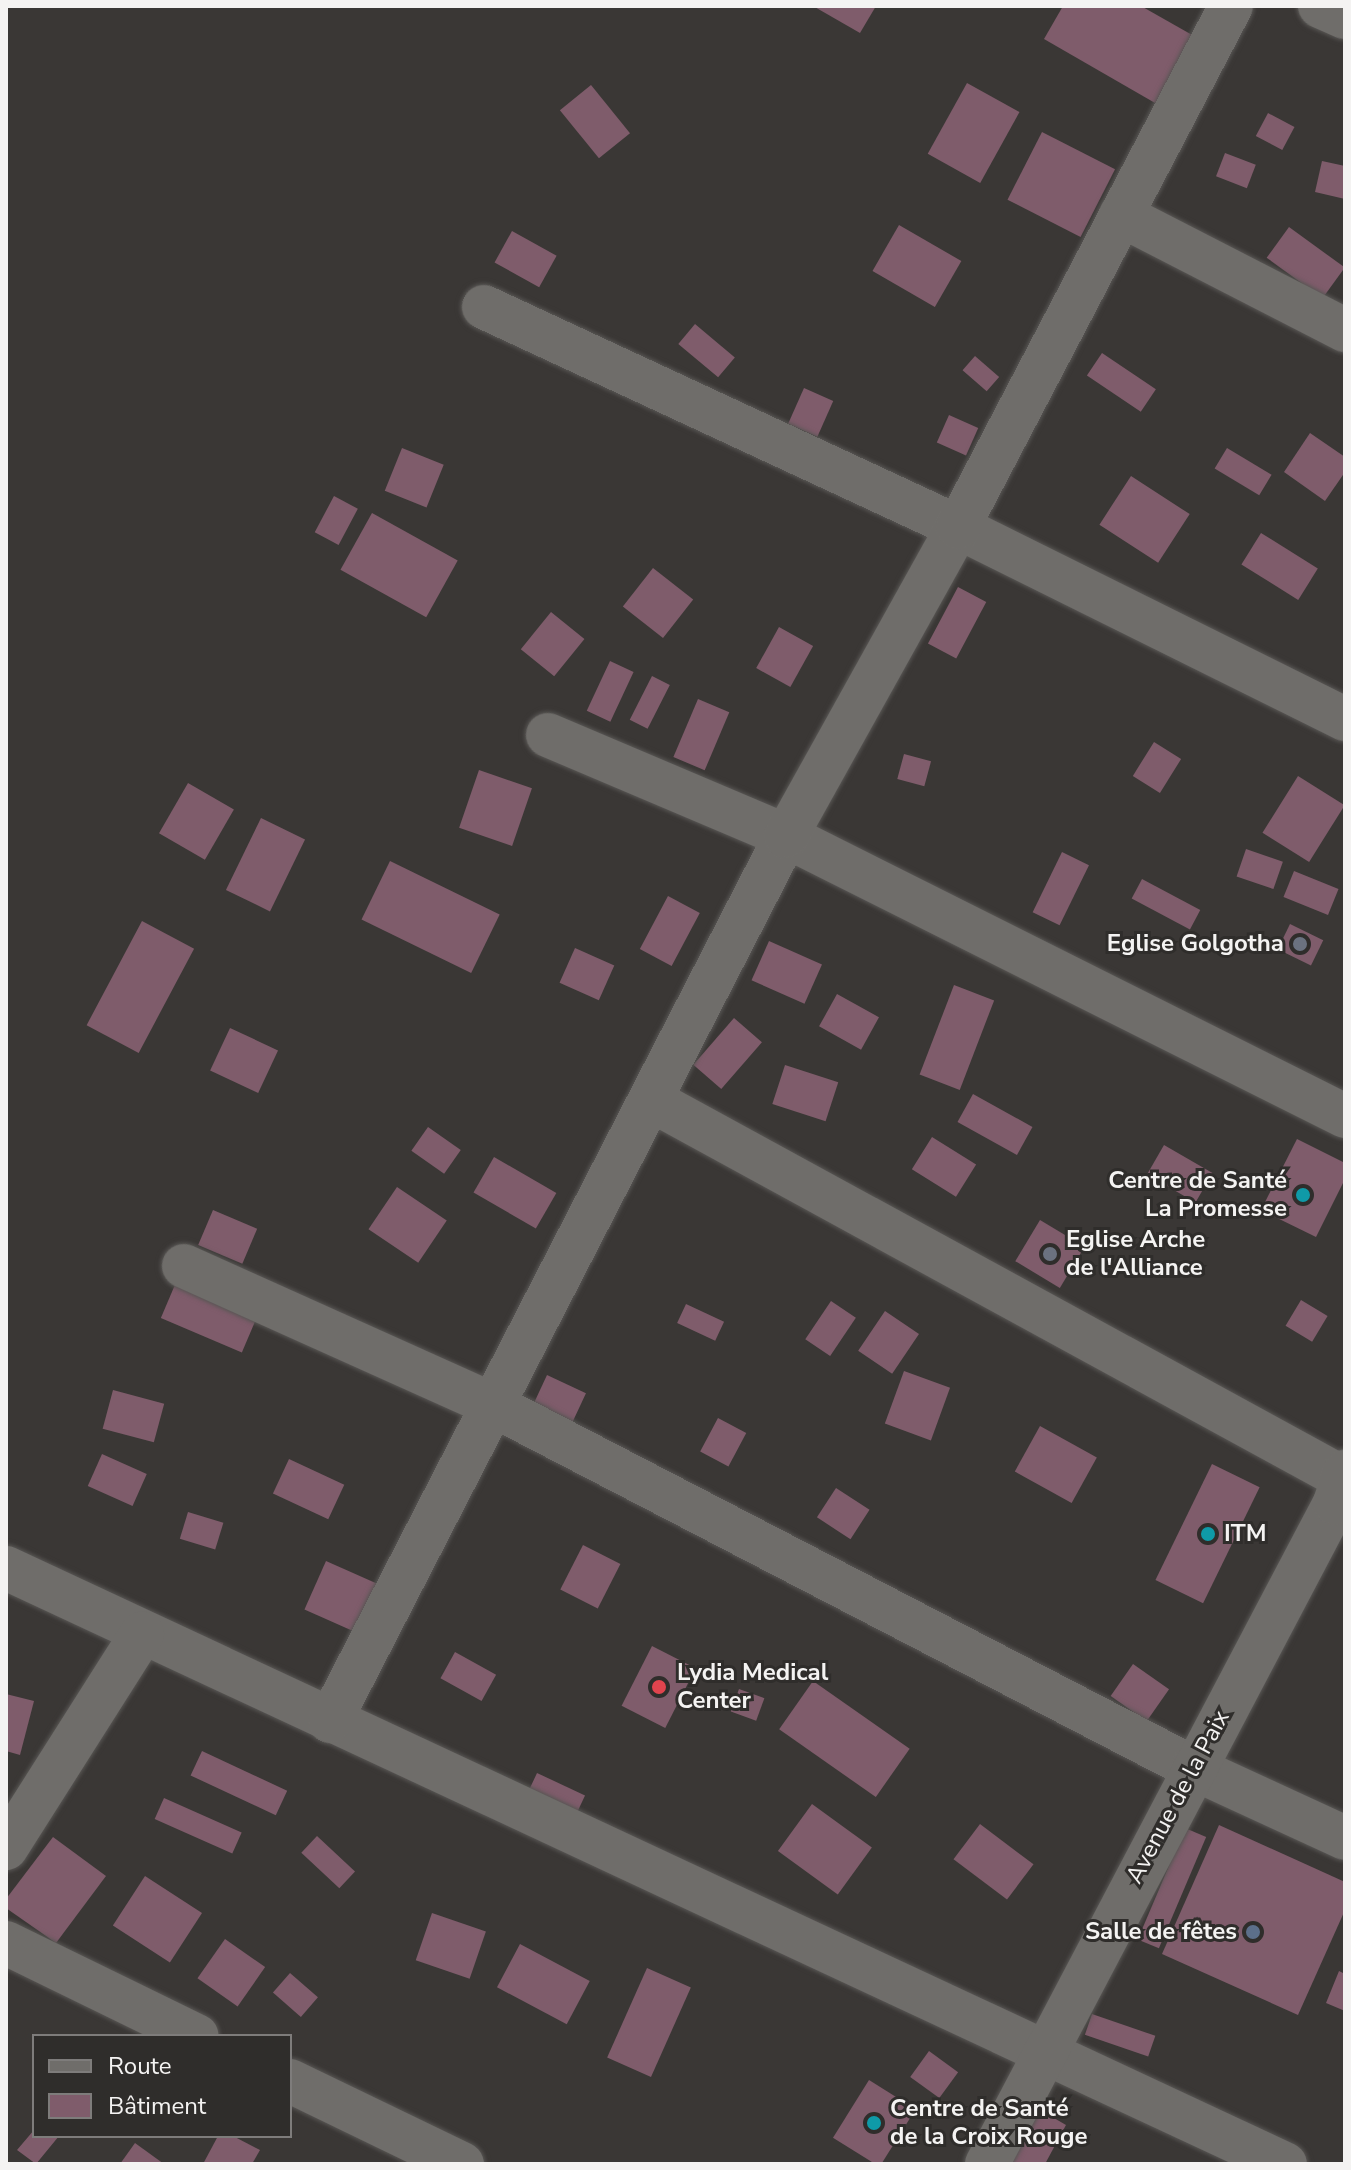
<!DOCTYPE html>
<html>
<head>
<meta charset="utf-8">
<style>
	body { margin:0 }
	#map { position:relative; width:1351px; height:2170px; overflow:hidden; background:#3a3735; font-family:"Nunito Sans",sans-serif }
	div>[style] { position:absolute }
	.building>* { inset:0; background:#7f5c6b; transform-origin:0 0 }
	.roads { filter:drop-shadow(0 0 2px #585654) drop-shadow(0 0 2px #585654) }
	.minor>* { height:44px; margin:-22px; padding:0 22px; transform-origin:22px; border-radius:22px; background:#6f6d6a }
	.tertiary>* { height:44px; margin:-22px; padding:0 22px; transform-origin:22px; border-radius:22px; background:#6f6d6a }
	.dots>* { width:22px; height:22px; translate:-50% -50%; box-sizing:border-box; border:4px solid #2f2d2b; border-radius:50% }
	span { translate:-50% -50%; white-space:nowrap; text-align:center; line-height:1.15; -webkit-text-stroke:6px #2f2d2b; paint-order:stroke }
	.poi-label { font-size:24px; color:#f4f3f2; font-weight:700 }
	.right { translate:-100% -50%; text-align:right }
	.left { translate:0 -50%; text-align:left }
	.street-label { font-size:24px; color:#f4f3f2 }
	.frame { position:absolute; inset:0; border:8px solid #f4f3f2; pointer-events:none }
	.legend { position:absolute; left:32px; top:2034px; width:260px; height:104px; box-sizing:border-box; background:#2f2d2b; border:2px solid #7e7c7b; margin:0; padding:10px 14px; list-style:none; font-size:24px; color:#f4f3f2 }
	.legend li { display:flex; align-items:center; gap:16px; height:40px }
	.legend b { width:40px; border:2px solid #7e7c7b }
</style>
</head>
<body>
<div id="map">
	<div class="building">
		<div style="clip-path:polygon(813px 6px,876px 6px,860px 33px)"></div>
		<div style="clip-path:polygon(1063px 6px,1141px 6px,1201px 40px,1162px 107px,1044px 39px)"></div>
		<div style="left:967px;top:83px;width:60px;height:81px;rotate:29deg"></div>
		<div style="left:591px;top:85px;width:62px;height:40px;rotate:51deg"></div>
		<div style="left:1268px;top:113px;width:30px;height:26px;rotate:28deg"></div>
		<div style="left:1042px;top:132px;width:82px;height:76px;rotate:27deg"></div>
		<div style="left:1225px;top:153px;width:33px;height:25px;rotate:21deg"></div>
		<div style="clip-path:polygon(1322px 161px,1345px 166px,1345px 199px,1315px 192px)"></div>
		<div style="left:899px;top:225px;width:72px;height:53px;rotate:30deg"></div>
		<div style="left:1289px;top:227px;width:69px;height:38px;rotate:36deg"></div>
		<div style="left:512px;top:231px;width:51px;height:36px;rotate:29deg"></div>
		<div style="left:695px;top:324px;width:52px;height:26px;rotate:40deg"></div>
		<div style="left:1102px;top:353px;width:65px;height:27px;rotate:34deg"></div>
		<div style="left:975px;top:356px;width:32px;height:19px;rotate:41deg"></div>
		<div style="left:804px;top:388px;width:32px;height:39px;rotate:24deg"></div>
		<div style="left:949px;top:415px;width:32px;height:30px;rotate:24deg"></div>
		<div style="clip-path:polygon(1310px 433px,1345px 457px,1345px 472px,1325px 501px,1284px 472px)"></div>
		<div style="left:402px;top:448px;width:45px;height:46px;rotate:22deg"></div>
		<div style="left:1227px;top:448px;width:52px;height:24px;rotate:31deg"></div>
		<div style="left:1131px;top:476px;width:70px;height:58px;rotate:33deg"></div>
		<div style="left:334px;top:496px;width:27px;height:41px;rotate:28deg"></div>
		<div style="left:372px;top:513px;width:98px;height:65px;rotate:29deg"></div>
		<div style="left:1261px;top:533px;width:67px;height:37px;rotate:32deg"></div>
		<div style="left:653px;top:568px;width:51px;height:49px;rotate:38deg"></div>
		<div style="left:958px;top:587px;width:32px;height:64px;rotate:28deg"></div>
		<div style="left:551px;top:612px;width:43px;height:48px;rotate:39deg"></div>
		<div style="left:779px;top:627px;width:39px;height:47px;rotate:29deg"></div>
		<div style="left:610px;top:661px;width:26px;height:55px;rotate:25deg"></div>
		<div style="left:652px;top:676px;width:20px;height:49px;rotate:27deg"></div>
		<div style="left:698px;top:699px;width:34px;height:63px;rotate:23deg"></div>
		<div style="left:1154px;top:742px;width:32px;height:40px;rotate:32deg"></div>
		<div style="left:904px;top:754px;width:28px;height:26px;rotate:15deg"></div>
		<div style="left:479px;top:770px;width:56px;height:61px;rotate:19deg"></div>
		<div style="left:1298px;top:776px;width:55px;height:67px;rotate:32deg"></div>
		<div style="left:188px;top:783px;width:53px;height:58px;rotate:30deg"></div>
		<div style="left:261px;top:818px;width:49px;height:80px;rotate:26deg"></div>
		<div style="left:1246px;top:849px;width:39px;height:29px;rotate:19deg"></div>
		<div style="left:1062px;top:852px;width:30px;height:67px;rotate:26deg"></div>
		<div style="left:390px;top:861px;width:122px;height:65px;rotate:26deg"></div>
		<div style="left:1294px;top:871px;width:48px;height:28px;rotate:22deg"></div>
		<div style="left:1142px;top:879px;width:66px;height:22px;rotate:28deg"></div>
		<div style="left:668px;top:896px;width:36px;height:60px;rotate:28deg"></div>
		<div style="left:142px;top:921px;width:59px;height:118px;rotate:28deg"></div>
		<div style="left:1290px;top:924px;width:37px;height:28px;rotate:26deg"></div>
		<div style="left:769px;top:941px;width:58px;height:43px;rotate:24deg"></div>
		<div style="left:575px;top:948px;width:43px;height:38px;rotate:24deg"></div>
		<div style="left:954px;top:985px;width:43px;height:96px;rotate:21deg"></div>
		<div style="left:837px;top:994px;width:48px;height:37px;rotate:29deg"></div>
		<div style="left:734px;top:1018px;width:37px;height:62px;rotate:41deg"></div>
		<div style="left:230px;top:1028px;width:53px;height:47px;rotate:25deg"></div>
		<div style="left:785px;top:1065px;width:56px;height:41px;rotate:18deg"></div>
		<div style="left:973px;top:1094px;width:68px;height:32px;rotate:29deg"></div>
		<div style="left:428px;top:1127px;width:40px;height:29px;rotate:35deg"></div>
		<div style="left:932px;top:1137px;width:52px;height:38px;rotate:32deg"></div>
		<div style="clip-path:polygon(1297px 1139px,1345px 1163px,1345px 1179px,1316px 1237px,1261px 1210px)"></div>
		<div style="left:1164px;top:1145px;width:56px;height:34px;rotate:30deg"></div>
		<div style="left:494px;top:1157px;width:72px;height:41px;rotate:30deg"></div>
		<div style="left:397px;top:1187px;width:60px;height:51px;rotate:34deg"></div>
		<div style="left:213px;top:1210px;width:48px;height:38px;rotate:23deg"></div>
		<div style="left:1040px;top:1220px;width:52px;height:48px;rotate:31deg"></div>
		<div style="left:180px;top:1273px;width:88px;height:49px;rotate:23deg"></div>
		<div style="left:1301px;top:1300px;width:31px;height:30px;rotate:31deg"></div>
		<div style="left:831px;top:1301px;width:30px;height:46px;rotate:34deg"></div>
		<div style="left:686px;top:1304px;width:42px;height:21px;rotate:25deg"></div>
		<div style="left:885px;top:1311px;width:41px;height:48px;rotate:34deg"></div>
		<div style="left:904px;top:1371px;width:49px;height:56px;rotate:20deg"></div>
		<div style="left:547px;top:1375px;width:43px;height:44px;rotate:25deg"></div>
		<div style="left:113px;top:1390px;width:53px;height:40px;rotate:15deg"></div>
		<div style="left:718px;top:1418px;width:32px;height:38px;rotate:28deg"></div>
		<div style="left:1040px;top:1426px;width:65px;height:52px;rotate:29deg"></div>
		<div style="left:102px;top:1454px;width:49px;height:35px;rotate:24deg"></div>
		<div style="left:289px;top:1459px;width:61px;height:38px;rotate:25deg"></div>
		<div style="left:1212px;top:1464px;width:53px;height:129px;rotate:26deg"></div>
		<div style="left:836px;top:1488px;width:40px;height:35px;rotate:33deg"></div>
		<div style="left:188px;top:1512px;width:37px;height:28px;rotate:17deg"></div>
		<div style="left:583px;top:1545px;width:42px;height:50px;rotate:27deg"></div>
		<div style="left:326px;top:1561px;width:58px;height:53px;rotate:24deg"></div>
		<div style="left:652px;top:1646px;width:49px;height:67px;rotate:27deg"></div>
		<div style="left:455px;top:1652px;width:47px;height:30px;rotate:29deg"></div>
		<div style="left:1133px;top:1664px;width:44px;height:39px;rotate:35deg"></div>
		<div style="left:813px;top:1681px;width:118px;height:59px;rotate:35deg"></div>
		<div style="left:739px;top:1689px;width:27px;height:24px;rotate:20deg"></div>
		<div style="clip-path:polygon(6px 1694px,34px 1701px,20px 1755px,6px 1751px)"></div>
		<div style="left:202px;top:1751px;width:94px;height:27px;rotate:25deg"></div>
		<div style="left:537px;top:1773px;width:53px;height:26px;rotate:25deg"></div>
		<div style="left:164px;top:1798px;width:85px;height:23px;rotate:24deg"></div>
		<div style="left:812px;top:1804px;width:74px;height:58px;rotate:36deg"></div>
		<div style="left:980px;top:1824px;width:67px;height:44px;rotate:37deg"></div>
		<div style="clip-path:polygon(1219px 1825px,1345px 1882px,1345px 1910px,1298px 2015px,1162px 1954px)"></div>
		<div style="left:1185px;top:1828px;width:23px;height:121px;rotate:23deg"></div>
		<div style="left:317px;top:1836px;width:52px;height:23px;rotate:43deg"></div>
		<div style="clip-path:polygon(53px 1837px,106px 1876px,56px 1943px,6px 1908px,6px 1899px)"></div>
		<div style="left:145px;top:1876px;width:68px;height:59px;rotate:33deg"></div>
		<div style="left:432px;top:1913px;width:57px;height:50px;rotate:19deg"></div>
		<div style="left:225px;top:1939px;width:49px;height:48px;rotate:35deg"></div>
		<div style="left:520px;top:1944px;width:79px;height:49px;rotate:28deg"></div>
		<div style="left:647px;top:1968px;width:48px;height:98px;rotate:24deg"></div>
		<div style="clip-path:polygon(1339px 1971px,1345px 1974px,1345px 2011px,1326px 2003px)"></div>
		<div style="left:290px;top:1973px;width:37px;height:26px;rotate:41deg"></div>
		<div style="left:1092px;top:2014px;width:67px;height:22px;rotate:19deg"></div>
		<div style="left:929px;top:2051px;width:36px;height:32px;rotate:36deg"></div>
		<div style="left:869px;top:2080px;width:55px;height:68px;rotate:32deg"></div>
		<div style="clip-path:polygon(1035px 2107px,1066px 2125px,1045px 2164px,1004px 2164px)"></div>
		<div style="clip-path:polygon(34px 2130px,34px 2136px,59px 2136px,36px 2164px,17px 2150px)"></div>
		<div style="clip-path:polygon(218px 2136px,233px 2136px,260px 2150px,252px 2164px,203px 2164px)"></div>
		<div style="clip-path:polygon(135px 2143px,164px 2164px,120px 2164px)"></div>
	</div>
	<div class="roads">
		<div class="minor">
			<div style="left:1320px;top:6px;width:27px;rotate:24deg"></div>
			<div style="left:1121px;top:215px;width:252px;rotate:27.2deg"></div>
			<div style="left:484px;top:307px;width:523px;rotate:24.9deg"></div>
			<div style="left:958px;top:527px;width:432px;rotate:26.4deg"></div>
			<div style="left:548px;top:735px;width:259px;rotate:23deg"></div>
			<div style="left:786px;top:836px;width:625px;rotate:26.61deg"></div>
			<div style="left:651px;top:1100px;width:789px;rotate:28.65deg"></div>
			<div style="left:184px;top:1266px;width:339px;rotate:24.2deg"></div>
			<div style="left:493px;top:1405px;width:789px;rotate:27.41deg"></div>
			<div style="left:1193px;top:1768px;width:167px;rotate:24.7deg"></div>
			<div style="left:6px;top:1568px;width:1411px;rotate:24.99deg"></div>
			<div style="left:330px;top:1721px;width:996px;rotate:-62.74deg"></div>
			<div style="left:786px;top:836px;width:354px;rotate:-60.9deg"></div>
			<div style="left:958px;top:527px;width:588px;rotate:-62.35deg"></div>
			<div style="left:6px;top:1848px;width:254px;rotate:-57.6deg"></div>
			<div style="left:6px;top:1943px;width:212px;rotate:26deg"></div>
			<div style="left:290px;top:2081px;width:191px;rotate:25.8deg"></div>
		</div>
		<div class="tertiary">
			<div style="left:987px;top:2164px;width:747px;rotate:-62.23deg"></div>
			<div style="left:1335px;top:1503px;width:33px;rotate:-72deg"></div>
		</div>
	</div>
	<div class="dots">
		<div style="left:1300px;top:944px;background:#6b7280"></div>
		<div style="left:1303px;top:1195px;background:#0f9aa8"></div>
		<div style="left:1050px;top:1254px;background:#6b7280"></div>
		<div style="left:1208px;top:1534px;background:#0f9aa8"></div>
		<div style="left:659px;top:1687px;background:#e0444e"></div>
		<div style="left:1253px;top:1932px;background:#5c6f8a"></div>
		<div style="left:874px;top:2123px;background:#0f9aa8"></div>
	</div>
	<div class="poi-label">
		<span class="right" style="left:1284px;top:944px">Eglise Golgotha</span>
		<span class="right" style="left:1287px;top:1195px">Centre de Santé<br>La Promesse</span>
		<span class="left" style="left:1066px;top:1254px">Eglise Arche<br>de l'Alliance</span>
		<span class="left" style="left:1224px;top:1534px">ITM</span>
		<span class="left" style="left:677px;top:1687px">Lydia Medical<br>Center</span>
		<span class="right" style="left:1237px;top:1932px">Salle de fêtes</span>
		<span class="left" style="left:890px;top:2123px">Centre de Santé<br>de la Croix Rouge</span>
	</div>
	<div class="street-label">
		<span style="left:1178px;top:1797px;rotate:-62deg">Avenue de la Paix</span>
	</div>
	<div class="frame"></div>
	<ul class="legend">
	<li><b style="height:10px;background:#6f6d6a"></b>Route</li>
	<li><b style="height:22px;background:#7f5c6b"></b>Bâtiment</li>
	</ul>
</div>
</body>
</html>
